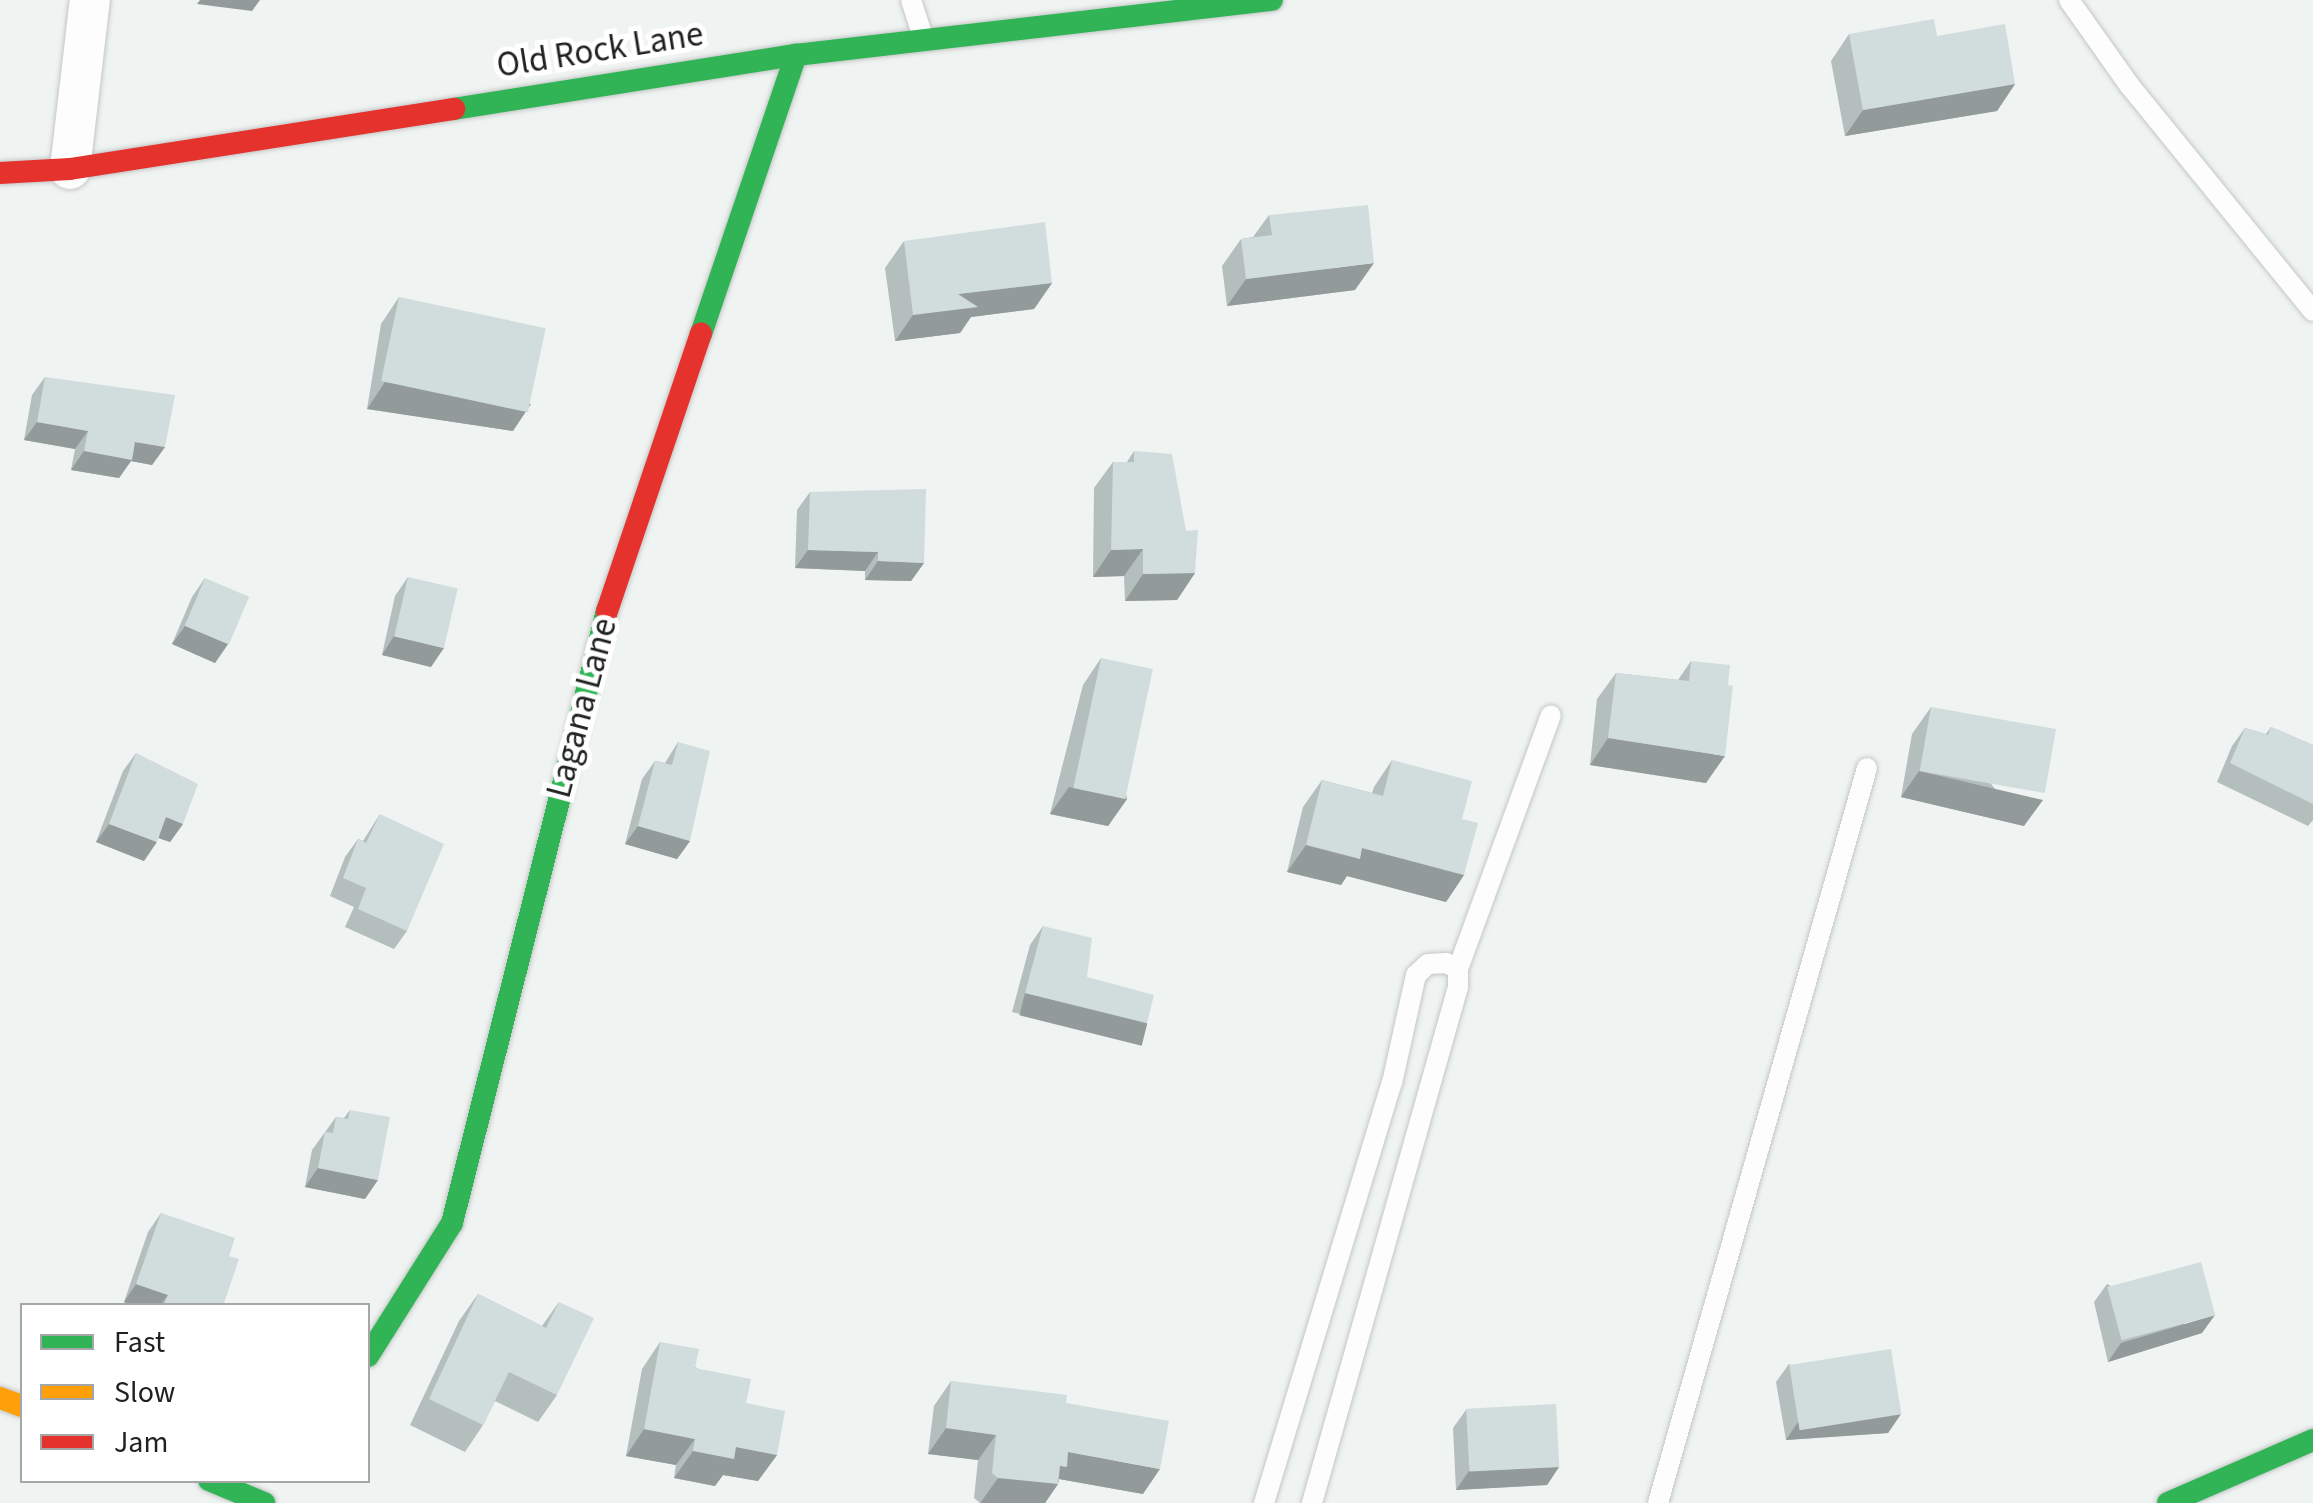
<!DOCTYPE html>
<html>
<head>
<meta charset="utf-8">
<style>
	body { margin:0 }
	#map { position:relative; width:2313px; height:1503px; overflow:hidden; background:#eff3f1; font-family:"Source Sans 3",sans-serif }
	div>[style] { position:absolute }
	.roads { filter:drop-shadow(0 0 2px #c4c7c6) drop-shadow(0 0 2px #c4c7c6) }
	.lane>* { height:20px; margin:-10px; padding:0 10px; transform-origin:10px; border-radius:10px; background:#fdfdfd }
	.street>* { height:40px; margin:-20px; padding:0 20px; transform-origin:20px; border-radius:20px; background:#fdfdfd }
	.fast>* { height:22px; margin:-11px; padding:0 11px; transform-origin:11px; border-radius:11px; background:#30b455 }
	.slow>* { height:22px; margin:-11px; padding:0 11px; transform-origin:11px; border-radius:11px; background:#ff9f0a }
	.jam>* { height:22px; margin:-11px; padding:0 11px; transform-origin:11px; border-radius:11px; background:#e5322d }
	.wall>* { inset:0; background:#b4bebd }
	.shaded-wall>* { inset:0; background:#929b9a; transform-origin:0 0 }
	.building>* { inset:0; background:#d1dddc; transform-origin:0 0 }
	span { translate:-50% -50%; white-space:nowrap; text-align:center; line-height:1.15; -webkit-text-stroke:10px #fff; paint-order:stroke }
	.street-label { font-size:35px; color:#1e2120 }
	.legend { position:absolute; left:20px; top:1303px; width:350px; height:180px; box-sizing:border-box; background:#fff; border:2px solid #a5a6a6; margin:0; padding:12px 18px; list-style:none; font-size:30px; color:#1e2120 }
	.legend li { display:flex; align-items:center; gap:20px; height:50px }
	.legend b { width:50px; border:2px solid #a5a6a6 }
</style>
</head>
<body>
<div id="map">
	<div class="roads">
		<div class="lane">
			<div style="left:911px;top:0;width:40px;rotate:72deg"></div>
			<div style="left:2069px;top:0;width:105px;rotate:54.7deg"></div>
			<div style="left:2130px;top:86px;width:290px;rotate:50.9deg"></div>
			<div style="left:1458px;top:969px;width:270px;rotate:-69.9deg"></div>
			<div style="left:1264px;top:1503px;width:439px;rotate:-73.1deg"></div>
			<div style="left:1392px;top:1083px;width:111px;rotate:-77.5deg"></div>
			<div style="left:1416px;top:975px;width:16px;rotate:-43deg"></div>
			<div style="left:1428px;top:964px;width:18px;rotate:-3deg"></div>
			<div style="left:1446px;top:963px;width:13px;rotate:27deg"></div>
			<div style="left:1458px;top:969px;width:18px;rotate:90deg"></div>
			<div style="left:1458px;top:987px;width:536px;rotate:105.8deg"></div>
			<div style="left:1658px;top:1503px;width:764px;rotate:-74.13deg"></div>
		</div>
		<div class="street">
			<div style="left:70px;top:169px;width:170px;rotate:-83.3deg"></div>
		</div>
		<div class="fast">
			<div style="left:454px;top:109px;width:346px;rotate:-9deg"></div>
			<div style="left:796px;top:55px;width:479px;rotate:-6.6deg"></div>
			<div style="left:701px;top:334px;width:295px;rotate:-71.2deg"></div>
			<div style="left:368px;top:1356px;width:157px;rotate:-57.7deg"></div>
			<div style="left:452px;top:1223px;width:631px;rotate:-75.79deg"></div>
			<div style="left:209px;top:1480px;width:60px;rotate:22.7deg"></div>
			<div style="left:2168px;top:1503px;width:158px;rotate:-23.5deg"></div>
		</div>
		<div class="slow">
			<div style="left:0;top:1398px;width:23px;rotate:20deg"></div>
		</div>
		<div class="jam">
			<div style="left:0;top:173px;width:70px;rotate:-3.3deg"></div>
			<div style="left:70px;top:169px;width:389px;rotate:-8.9deg"></div>
			<div style="left:607px;top:611px;width:293px;rotate:-71.3deg"></div>
		</div>
	</div>
	<div class="wall">
		<div style="clip-path:polygon(1849px 34px,2015px 84px,1997px 111px,1845px 136px,1831px 61px)"></div>
		<div style="clip-path:polygon(1269px 215px,1355px 290px,1227px 306px,1222px 266px,1241px 239px,1253px 237px)"></div>
		<div style="clip-path:polygon(904px 241px,1052px 283px,1034px 309px,971px 317px,960px 333px,895px 341px,885px 268px)"></div>
		<div style="clip-path:polygon(399px 297px,513px 431px,367px 409px,381px 324px)"></div>
		<div style="clip-path:polygon(45px 377px,165px 447px,152px 465px,131px 461px,119px 478px,71px 470px,75px 449px,24px 440px,32px 395px)"></div>
		<div style="clip-path:polygon(1134px 451px,1186px 531px,1195px 573px,1177px 600px,1125px 601px,1124px 576px,1093px 577px,1094px 488px,1113px 462px,1127px 462px)"></div>
		<div style="clip-path:polygon(810px 492px,924px 563px,911px 581px,865px 580px,865px 571px,795px 568px,797px 510px)"></div>
		<div style="clip-path:polygon(408px 577px,431px 667px,382px 655px,395px 596px)"></div>
		<div style="clip-path:polygon(205px 578px,228px 644px,215px 663px,172px 644px,192px 597px)"></div>
		<div style="clip-path:polygon(1101px 658px,1127px 799px,1108px 826px,1050px 814px,1083px 685px)"></div>
		<div style="clip-path:polygon(1691px 661px,1728px 685px,1706px 783px,1590px 765px,1597px 699px,1616px 673px,1678px 680px)"></div>
		<div style="clip-path:polygon(1931px 707px,2024px 826px,1901px 797px,1912px 734px)"></div>
		<div style="clip-path:polygon(2271px 727px,2313px 745px,2313px 820px,2308px 826px,2217px 782px,2232px 746px,2245px 728px,2266px 734px)"></div>
		<div style="clip-path:polygon(678px 742px,690px 841px,677px 859px,625px 844px,642px 779px,655px 761px,665px 763px)"></div>
		<div style="clip-path:polygon(136px 753px,183px 824px,170px 842px,158px 838px,144px 861px,96px 842px,123px 771px)"></div>
		<div style="clip-path:polygon(1392px 760px,1462px 819px,1464px 875px,1446px 902px,1347px 876px,1341px 885px,1287px 872px,1303px 807px,1322px 780px,1372px 793px,1374px 787px)"></div>
		<div style="clip-path:polygon(380px 814px,407px 931px,394px 949px,345px 927px,354px 907px,330px 896px,345px 857px,358px 839px,363px 841px)"></div>
		<div style="clip-path:polygon(1043px 926px,1087px 977px,1147px 1023px,1134px 1042px,1012px 1012px,1030px 945px)"></div>
		<div style="clip-path:polygon(350px 1110px,365px 1199px,305px 1187px,312px 1150px,336px 1117px,344px 1118px)"></div>
		<div style="clip-path:polygon(161px 1213px,229px 1256px,223px 1306px,134px 1306px,124px 1302px,148px 1232px)"></div>
		<div style="clip-path:polygon(2107px 1284px,2202px 1333px,2108px 1362px,2094px 1302px)"></div>
		<div style="clip-path:polygon(478px 1294px,542px 1326px,559px 1302px,557px 1395px,538px 1422px,495px 1401px,483px 1425px,465px 1452px,410px 1425px,459px 1321px)"></div>
		<div style="clip-path:polygon(660px 1342px,746px 1403px,777px 1455px,758px 1481px,723px 1475px,715px 1486px,674px 1478px,676px 1465px,626px 1456px,642px 1369px)"></div>
		<div style="clip-path:polygon(1789px 1364px,1901px 1414px,1888px 1433px,1786px 1440px,1776px 1382px)"></div>
		<div style="clip-path:polygon(951px 1381px,1066px 1403px,1143px 1494px,1059px 1479px,1058px 1484px,1045px 1503px,980px 1503px,974px 1498px,978px 1460px,928px 1454px,934px 1406px)"></div>
		<div style="clip-path:polygon(1466px 1410px,1559px 1467px,1547px 1485px,1456px 1490px,1453px 1428px)"></div>
	</div>
	<div class="shaded-wall">
		<div style="clip-path:polygon(200px 0,260px 0,252px 11px,197px 4px)"></div>
		<div style="clip-path:polygon(2015px 84px,1997px 111px,1845px 136px,1863px 110px)"></div>
		<div style="clip-path:polygon(1374px 263px,1355px 290px,1227px 306px,1246px 279px)"></div>
		<div style="clip-path:polygon(1052px 283px,1034px 309px,971px 317px,960px 333px,895px 341px,913px 315px,958px 294px)"></div>
		<div style="clip-path:polygon(385px 382px,531px 404px,513px 431px,367px 409px)"></div>
		<div style="clip-path:polygon(37px 422px,88px 431px,75px 449px,24px 440px)"></div>
		<div style="clip-path:polygon(135px 442px,165px 447px,152px 465px,131px 461px,119px 478px,71px 470px,84px 451px)"></div>
		<div style="clip-path:polygon(1143px 549px,1124px 576px,1093px 577px,1111px 550px)"></div>
		<div style="clip-path:polygon(808px 550px,878px 552px,865px 571px,795px 568px)"></div>
		<div style="clip-path:polygon(878px 561px,924px 563px,911px 581px,865px 580px)"></div>
		<div style="clip-path:polygon(1195px 573px,1177px 600px,1125px 601px,1143px 574px)"></div>
		<div style="clip-path:polygon(185px 626px,228px 644px,215px 663px,172px 644px)"></div>
		<div style="clip-path:polygon(394px 636px,444px 648px,431px 667px,382px 655px)"></div>
		<div style="clip-path:polygon(1608px 738px,1725px 756px,1706px 783px,1590px 765px)"></div>
		<div style="clip-path:polygon(1919px 771px,2043px 800px,2024px 826px,1901px 797px)"></div>
		<div style="clip-path:polygon(1069px 787px,1127px 799px,1108px 826px,1050px 814px)"></div>
		<div style="clip-path:polygon(166px 817px,183px 824px,170px 842px,153px 836px)"></div>
		<div style="clip-path:polygon(109px 824px,157px 842px,144px 861px,96px 842px)"></div>
		<div style="clip-path:polygon(638px 826px,690px 841px,677px 859px,625px 844px)"></div>
		<div style="clip-path:polygon(1306px 845px,1362px 848px,1464px 875px,1446px 902px,1347px 876px,1341px 885px,1287px 872px)"></div>
		<div style="left:1025px;top:993px;width:126px;height:23px;rotate:14deg"></div>
		<div style="clip-path:polygon(318px 1168px,378px 1180px,365px 1199px,305px 1187px)"></div>
		<div style="clip-path:polygon(136px 1284px,168px 1295px,160px 1306px,134px 1306px,124px 1302px)"></div>
		<div style="clip-path:polygon(2215px 1315px,2202px 1333px,2108px 1362px,2121px 1343px)"></div>
		<div style="clip-path:polygon(1901px 1414px,1888px 1433px,1786px 1440px,1798px 1422px)"></div>
		<div style="clip-path:polygon(946px 1428px,996px 1435px,978px 1460px,928px 1454px)"></div>
		<div style="clip-path:polygon(644px 1429px,695px 1439px,676px 1465px,626px 1456px)"></div>
		<div style="clip-path:polygon(736px 1447px,777px 1455px,758px 1481px,723px 1475px,715px 1486px,674px 1478px,693px 1451px)"></div>
		<div style="clip-path:polygon(1068px 1452px,1160px 1469px,1143px 1494px,1059px 1479px,1058px 1484px,1045px 1503px,980px 1503px,998px 1478px)"></div>
		<div style="clip-path:polygon(1559px 1467px,1547px 1485px,1456px 1490px,1469px 1471px)"></div>
	</div>
	<div class="building">
		<div style="clip-path:polygon(1934px 19px,1937px 36px,2005px 24px,2015px 84px,1863px 110px,1849px 34px)"></div>
		<div style="clip-path:polygon(1368px 205px,1374px 263px,1246px 279px,1241px 239px,1272px 235px,1269px 215px)"></div>
		<div style="clip-path:polygon(1045px 222px,1052px 283px,958px 294px,978px 307px,913px 315px,904px 241px)"></div>
		<div style="left:399px;top:297px;width:150px;height:86px;rotate:12deg"></div>
		<div style="clip-path:polygon(45px 377px,175px 395px,165px 447px,135px 442px,132px 460px,84px 451px,88px 431px,37px 422px)"></div>
		<div style="clip-path:polygon(1134px 451px,1172px 454px,1186px 531px,1198px 530px,1195px 573px,1143px 574px,1143px 549px,1111px 550px,1113px 462px,1134px 462px)"></div>
		<div style="clip-path:polygon(926px 489px,924px 563px,878px 561px,878px 552px,808px 550px,810px 492px)"></div>
		<div style="left:408px;top:577px;width:51px;height:61px;rotate:13deg"></div>
		<div style="left:205px;top:578px;width:48px;height:52px;rotate:23deg"></div>
		<div style="left:1101px;top:658px;width:53px;height:133px;rotate:12deg"></div>
		<div style="clip-path:polygon(1691px 661px,1730px 665px,1728px 685px,1733px 686px,1725px 756px,1608px 738px,1616px 673px,1689px 681px)"></div>
		<div style="left:1931px;top:707px;width:127px;height:65px;rotate:10deg"></div>
		<div style="clip-path:polygon(2271px 727px,2313px 745px,2313px 804px,2230px 763px,2245px 728px,2268px 735px)"></div>
		<div style="clip-path:polygon(678px 742px,710px 751px,690px 841px,638px 826px,655px 761px,672px 765px)"></div>
		<div style="clip-path:polygon(136px 753px,198px 784px,183px 824px,166px 817px,157px 842px,109px 824px)"></div>
		<div style="clip-path:polygon(1392px 760px,1472px 781px,1462px 819px,1478px 823px,1464px 875px,1362px 848px,1360px 859px,1306px 845px,1322px 780px,1383px 796px)"></div>
		<div style="clip-path:polygon(380px 814px,444px 844px,407px 931px,358px 909px,366px 888px,343px 878px,358px 839px,366px 843px)"></div>
		<div style="clip-path:polygon(1043px 926px,1092px 938px,1087px 977px,1154px 995px,1147px 1023px,1025px 993px)"></div>
		<div style="clip-path:polygon(350px 1110px,390px 1117px,378px 1180px,318px 1168px,325px 1132px,333px 1133px,336px 1117px,348px 1119px)"></div>
		<div style="clip-path:polygon(161px 1213px,235px 1238px,229px 1256px,239px 1259px,223px 1306px,167px 1306px,164px 1304px,168px 1295px,136px 1284px)"></div>
		<div style="left:2201px;top:1262px;width:55px;height:97px;rotate:75deg"></div>
		<div style="clip-path:polygon(478px 1294px,546px 1328px,559px 1302px,594px 1318px,557px 1395px,509px 1372px,483px 1425px,429px 1399px)"></div>
		<div style="clip-path:polygon(660px 1342px,699px 1349px,695px 1368px,751px 1379px,746px 1403px,785px 1411px,777px 1455px,736px 1447px,734px 1459px,693px 1451px,695px 1439px,644px 1429px)"></div>
		<div style="left:1891px;top:1349px;width:66px;height:103px;rotate:81deg"></div>
		<div style="clip-path:polygon(951px 1381px,1067px 1395px,1066px 1403px,1169px 1421px,1160px 1469px,1068px 1452px,1067px 1467px,1060px 1466px,1058px 1484px,998px 1478px,992px 1473px,996px 1435px,946px 1428px)"></div>
		<div style="left:1556px;top:1404px;width:63px;height:90px;rotate:87deg"></div>
	</div>
	<div class="street-label">
		<span style="left:600px;top:50px;rotate:-9deg">Old Rock Lane</span>
		<span style="left:582px;top:708px;rotate:-75deg">Lagana Lane</span>
	</div>
	<ul class="legend">
	<li><b style="height:12px;background:#30b455"></b>Fast</li>
	<li><b style="height:12px;background:#ff9f0a"></b>Slow</li>
	<li><b style="height:12px;background:#e5322d"></b>Jam</li>
	</ul>
</div>
</body>
</html>
